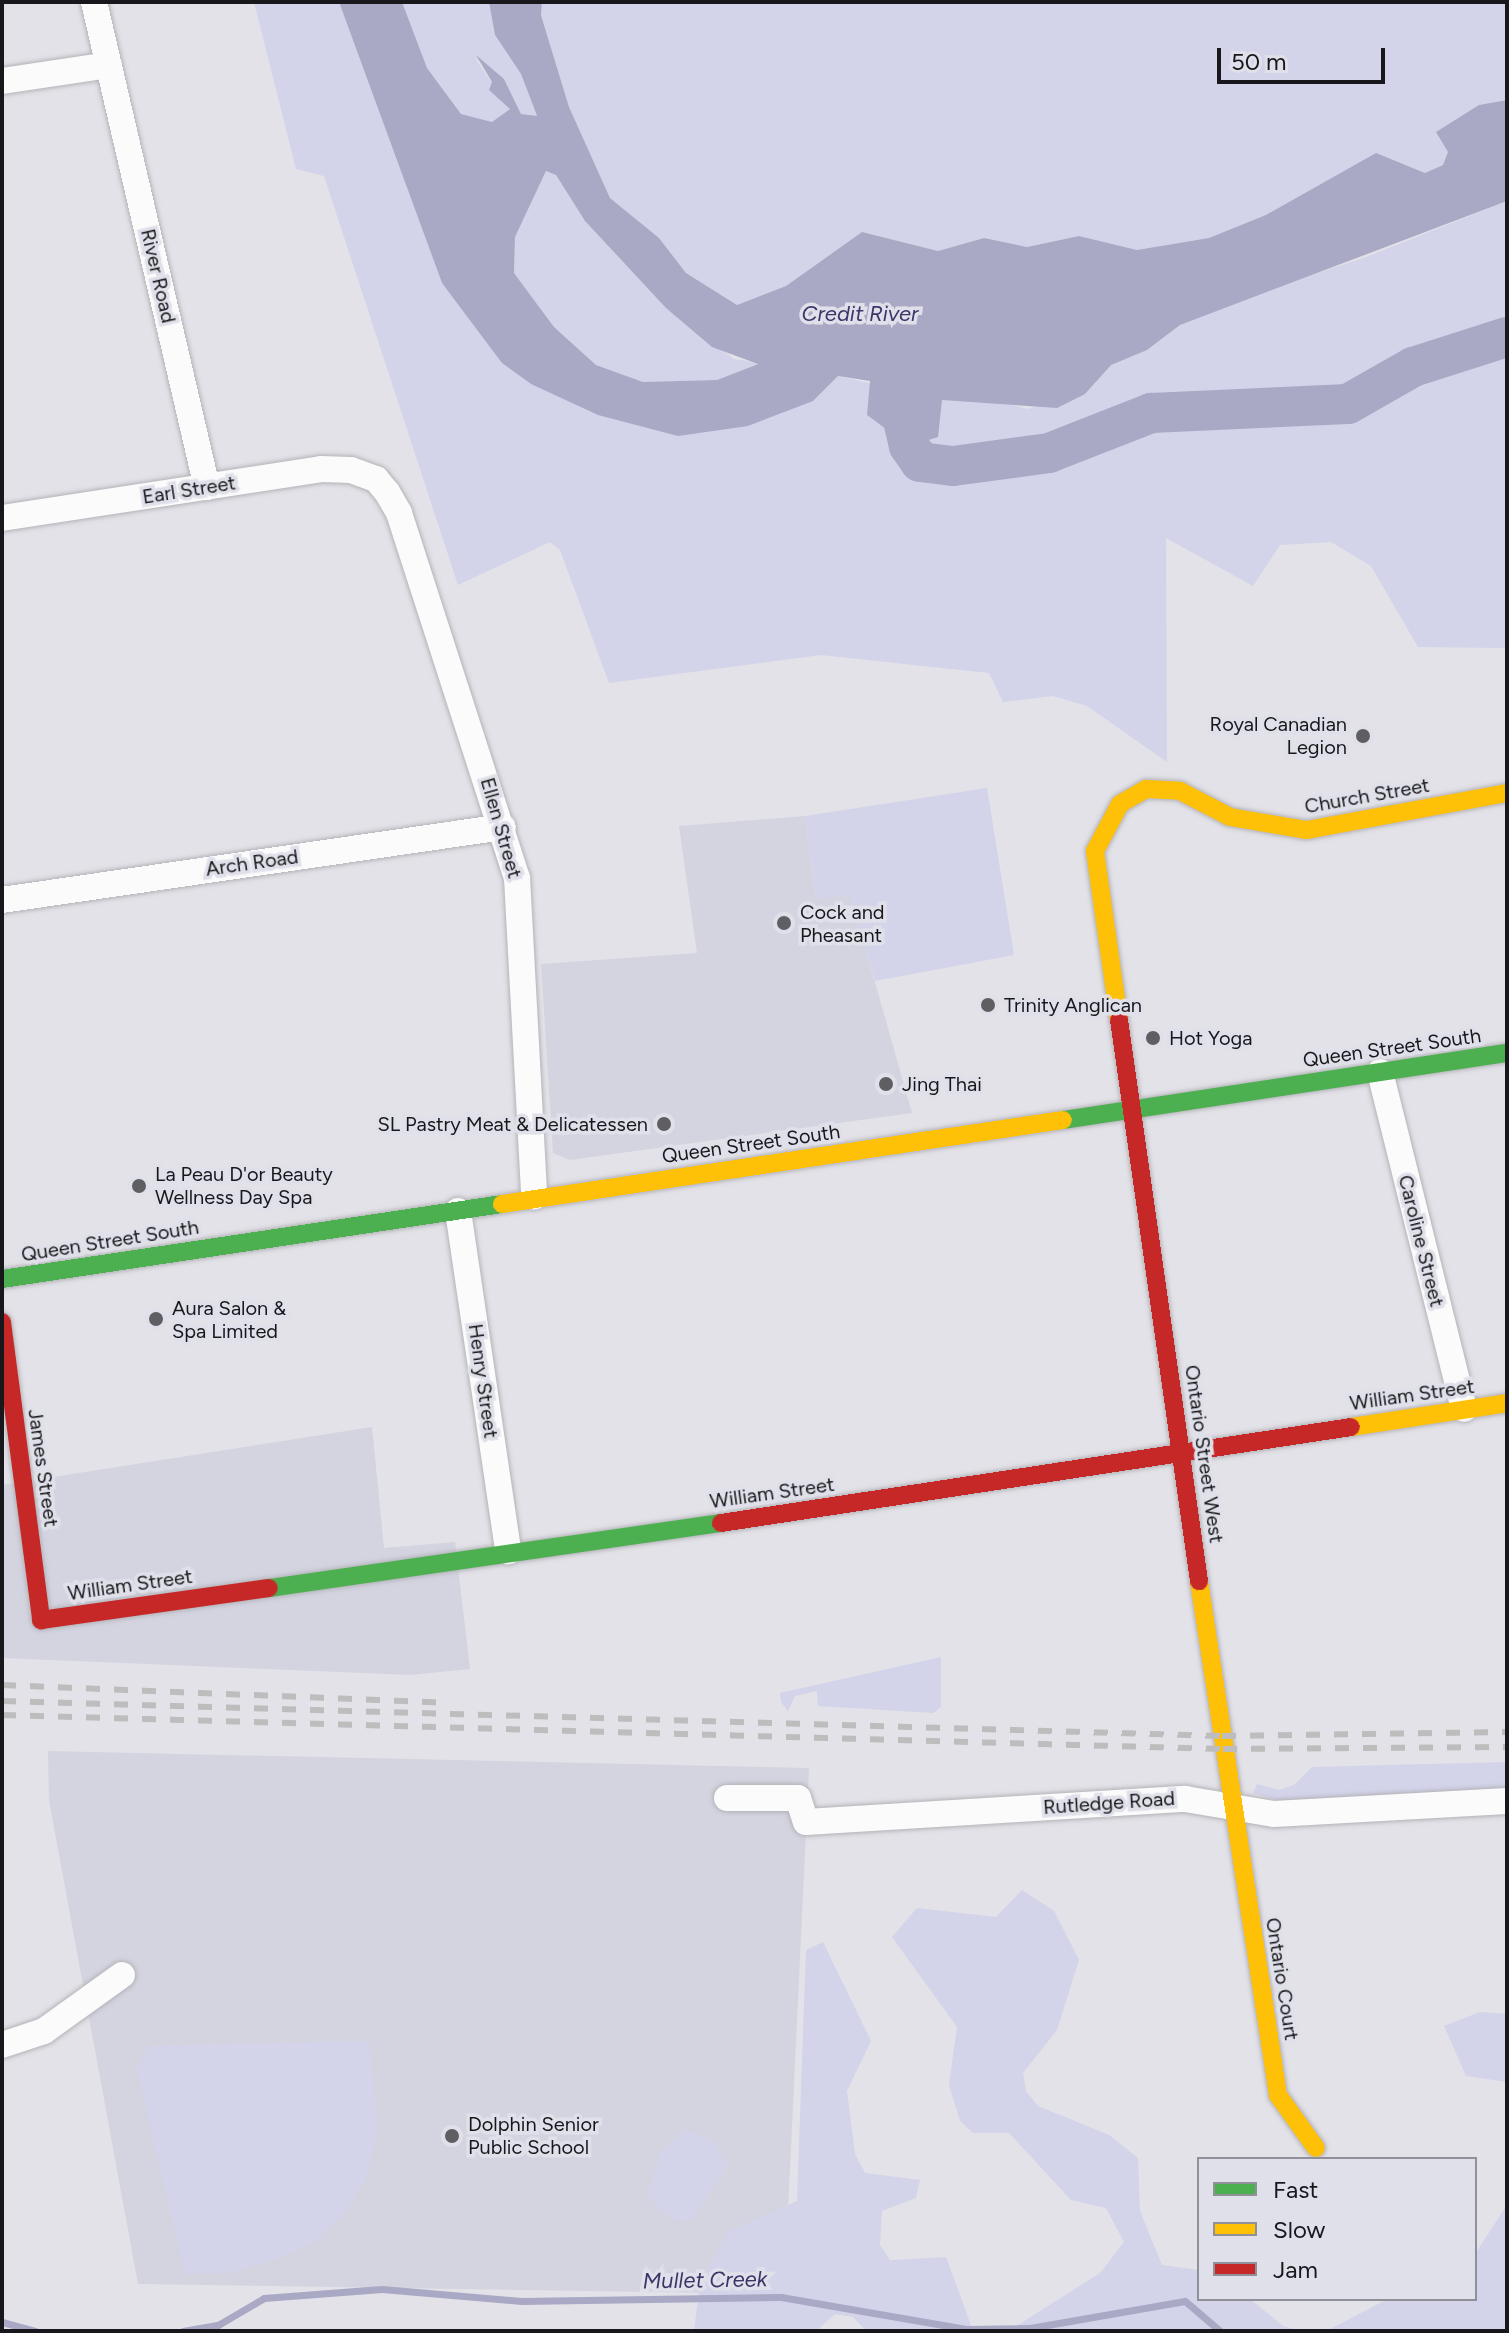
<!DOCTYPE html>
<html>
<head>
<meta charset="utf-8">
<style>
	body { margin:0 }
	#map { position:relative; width:1509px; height:2333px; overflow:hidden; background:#e2e2e8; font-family:Figtree,sans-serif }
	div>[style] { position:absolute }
	.built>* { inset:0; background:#d4d4e1 }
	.green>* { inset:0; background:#d3d3ea }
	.water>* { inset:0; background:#a9a9c5 }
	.stream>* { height:7px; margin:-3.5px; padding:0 3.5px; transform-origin:3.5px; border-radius:3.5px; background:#a9a9c5 }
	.river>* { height:40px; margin:-20px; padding:0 20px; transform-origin:20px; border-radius:20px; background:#a9a9c5 }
	.roads { filter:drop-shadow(0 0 2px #b3b3b8) drop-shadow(0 0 2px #b3b3b8) }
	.street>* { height:26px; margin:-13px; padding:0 13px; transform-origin:13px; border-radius:13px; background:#fbfbfc }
	.fast>* { height:18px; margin:-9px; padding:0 9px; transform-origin:9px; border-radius:9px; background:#4caf50 }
	.slow>* { height:18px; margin:-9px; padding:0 9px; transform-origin:9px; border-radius:9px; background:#ffc107 }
	.jam>* { height:18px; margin:-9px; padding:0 9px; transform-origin:9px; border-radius:9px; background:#c62828 }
	.rail>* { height:6px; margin-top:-3px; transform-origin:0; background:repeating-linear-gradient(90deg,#bdbdbe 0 14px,transparent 0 28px) }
	.dots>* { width:22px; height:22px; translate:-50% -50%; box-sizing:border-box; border:4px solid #e0e0ea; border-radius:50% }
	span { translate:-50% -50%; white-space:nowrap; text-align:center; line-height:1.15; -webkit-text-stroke:7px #e0e0ea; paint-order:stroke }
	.street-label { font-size:20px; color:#18181c }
	.poi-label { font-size:20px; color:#18181c }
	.right { translate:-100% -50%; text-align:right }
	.left { translate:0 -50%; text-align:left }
	.water-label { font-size:22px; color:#3a3669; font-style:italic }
	.frame { position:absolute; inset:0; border:4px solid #18181c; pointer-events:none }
	.legend { position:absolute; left:1197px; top:2157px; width:280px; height:144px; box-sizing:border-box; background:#e0e0ea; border:2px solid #909098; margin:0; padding:10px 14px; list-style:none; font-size:24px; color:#18181c }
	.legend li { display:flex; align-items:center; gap:16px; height:40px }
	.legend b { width:40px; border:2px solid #909098 }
	.scale { position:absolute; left:1217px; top:48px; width:168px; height:36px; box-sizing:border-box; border:4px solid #18181c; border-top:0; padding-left:10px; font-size:24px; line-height:28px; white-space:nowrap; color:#18181c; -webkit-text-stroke:6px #e0e0ea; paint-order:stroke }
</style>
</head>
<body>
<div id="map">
	<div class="built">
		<div style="clip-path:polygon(805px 816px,816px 898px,850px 894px,912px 1113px,570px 1160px,553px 1153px,541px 964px,697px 953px,679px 826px)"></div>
		<div style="clip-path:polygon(372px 1427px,384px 1548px,455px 1542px,470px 1669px,410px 1675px,2px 1658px,2px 1485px)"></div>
		<div style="clip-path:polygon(48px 1751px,809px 1768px,784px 2294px,138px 2284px,49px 1800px)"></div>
	</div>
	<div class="green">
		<div style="clip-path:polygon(254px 2px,339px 2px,442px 283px,531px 384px,813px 401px,838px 376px,942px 400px,1002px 402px,1027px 409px,1085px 394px,1111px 364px,1147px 350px,1180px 325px,1228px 303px,1366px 257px,1507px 201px,1507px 648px,1418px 647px,1371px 566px,1331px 542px,1280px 545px,1253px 586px,1166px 538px,1167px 762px,1087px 706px,1053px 696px,1003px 702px,989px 673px,821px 655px,609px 683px,560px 550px,550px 542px,458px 585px,324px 176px,296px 169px)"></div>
		<div style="clip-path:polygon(402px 2px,489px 2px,495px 35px,521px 74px,537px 117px,521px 114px,504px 79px,475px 58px,510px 109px,492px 122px,461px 114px,427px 68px)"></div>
		<div style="clip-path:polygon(542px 2px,1507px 2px,1507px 100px,1479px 105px,1443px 165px,1425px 173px,1405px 165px,1209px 238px,1137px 250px,1079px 236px,1027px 247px,984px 238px,938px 251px,862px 232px,786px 286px,737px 305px,686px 273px,659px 238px,610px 198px,569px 107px,541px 14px)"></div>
		<div style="clip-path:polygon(546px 171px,556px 175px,585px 221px,666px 308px,734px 359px,759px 363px,717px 380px,643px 382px,596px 365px,554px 327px,514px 273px,515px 237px)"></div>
		<div style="clip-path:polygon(987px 788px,1014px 955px,875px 981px,850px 895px,816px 899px,805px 816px)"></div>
		<div style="clip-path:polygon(941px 1657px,941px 1707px,933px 1713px,818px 1706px,817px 1691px,795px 1696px,788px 1711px,781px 1702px,780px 1693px)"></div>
		<div style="clip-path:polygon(1507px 1762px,1507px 1791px,1281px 1801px,1253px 1793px,1257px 1784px,1279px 1790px,1294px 1785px,1312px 1767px)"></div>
		<div style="clip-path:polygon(1022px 1890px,1054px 1911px,1079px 1960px,1057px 2030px,1023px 2073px,1026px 2091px,1038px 2106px,1109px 2135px,1138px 2158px,1140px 2211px,1162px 2265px,1199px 2270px,1199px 2299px,1250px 2299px,1283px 2326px,1302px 2331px,866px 2331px,853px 2317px,835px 2314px,816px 2331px,694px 2331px,700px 2283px,728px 2232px,797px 2201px,806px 1950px,823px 1942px,871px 2041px,847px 2091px,855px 2154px,865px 2173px,920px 2180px,916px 2198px,882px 2211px,880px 2245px,890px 2260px,946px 2257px,972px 2328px,1010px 2330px,1100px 2273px,1124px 2242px,1106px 2208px,1071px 2200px,1009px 2133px,973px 2133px,960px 2121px,949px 2085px,957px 2027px,892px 1937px,917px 1908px,996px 1917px)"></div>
		<div style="clip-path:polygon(1480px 2012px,1507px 2014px,1507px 2082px,1466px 2076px,1444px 2026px)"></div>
		<div style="clip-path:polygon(369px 2041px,377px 2128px,368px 2173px,346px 2212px,313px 2243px,272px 2261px,228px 2273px,185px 2274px,137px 2068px,149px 2046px)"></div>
		<div style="clip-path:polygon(685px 2129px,712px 2140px,728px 2166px,692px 2220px,679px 2221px,660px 2211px,648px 2194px,661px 2152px)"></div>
		<div style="clip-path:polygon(1507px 2205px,1507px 2331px,1326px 2331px,1388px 2299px,1475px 2299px,1475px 2254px)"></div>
	</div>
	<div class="water">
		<div style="clip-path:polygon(evenodd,339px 2px,402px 2px,427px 68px,461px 114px,492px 122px,510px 109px,489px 90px,492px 82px,476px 55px,504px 79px,521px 114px,537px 116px,521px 74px,495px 35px,489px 2px,542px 2px,541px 15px,569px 107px,610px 198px,659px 238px,686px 273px,737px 305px,786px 286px,862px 232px,938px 251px,984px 238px,1027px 247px,1079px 236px,1137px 250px,1209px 238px,1266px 215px,1376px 153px,1425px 173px,1443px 165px,1448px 152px,1436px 132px,1479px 105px,1507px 100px,1507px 201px,1180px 325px,1147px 350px,1111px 365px,1085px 394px,1057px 408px,942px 400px,938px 437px,909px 446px,867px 415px,870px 381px,838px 376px,813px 401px,748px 426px,678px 436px,598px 415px,531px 384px,502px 363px,442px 283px,339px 2px,546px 171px,556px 175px,585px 221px,666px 308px,712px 347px,758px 364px,717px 380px,643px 382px,596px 365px,554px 327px,514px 273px,515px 237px,546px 171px)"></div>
	</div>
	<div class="stream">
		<div style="left:2px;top:2322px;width:35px;rotate:15deg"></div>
		<div style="left:183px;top:2331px;width:36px;rotate:-10deg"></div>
		<div style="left:218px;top:2325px;width:53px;rotate:-30.4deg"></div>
		<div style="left:264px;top:2298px;width:118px;rotate:-4.4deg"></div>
		<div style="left:382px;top:2289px;width:140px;rotate:4.9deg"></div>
		<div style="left:521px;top:2301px;width:260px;rotate:-0.9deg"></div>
		<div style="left:781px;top:2297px;width:189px;rotate:9.8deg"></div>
		<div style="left:967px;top:2329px;width:63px;rotate:-0.9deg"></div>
		<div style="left:1030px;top:2328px;width:157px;rotate:-9.9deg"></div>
		<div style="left:1185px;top:2301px;width:46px;rotate:40.6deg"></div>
	</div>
	<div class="river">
		<div style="left:897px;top:394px;width:53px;rotate:77deg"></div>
		<div style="left:909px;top:446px;width:19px;rotate:55deg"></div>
		<div style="left:920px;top:462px;width:33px;rotate:7deg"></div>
		<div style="left:953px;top:466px;width:97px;rotate:-7.7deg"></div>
		<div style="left:1049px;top:453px;width:110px;rotate:-21.4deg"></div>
		<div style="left:1151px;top:413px;width:197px;rotate:-2.6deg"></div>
		<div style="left:1348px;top:404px;width:75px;rotate:-29.6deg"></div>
		<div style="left:1413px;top:367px;width:99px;rotate:-17.7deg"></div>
	</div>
	<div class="roads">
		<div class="street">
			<div style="left:94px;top:2px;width:498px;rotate:76.9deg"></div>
			<div style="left:2px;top:81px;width:108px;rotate:-8.5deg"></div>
			<div style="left:2px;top:518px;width:323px;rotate:-8.7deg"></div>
			<div style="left:321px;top:469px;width:30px;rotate:2deg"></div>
			<div style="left:351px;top:470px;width:27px;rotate:20deg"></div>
			<div style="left:376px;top:479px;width:17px;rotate:50deg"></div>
			<div style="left:387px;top:492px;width:24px;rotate:60deg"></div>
			<div style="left:399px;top:513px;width:384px;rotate:72.1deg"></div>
			<div style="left:517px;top:878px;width:319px;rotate:86.9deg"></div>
			<div style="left:2px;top:900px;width:506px;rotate:-8.29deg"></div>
			<div style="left:1380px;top:1072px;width:347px;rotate:76deg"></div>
			<div style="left:458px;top:1211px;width:344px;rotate:81.6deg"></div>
			<div style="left:727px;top:1798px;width:71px"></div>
			<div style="left:798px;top:1798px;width:25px;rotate:72deg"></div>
			<div style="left:806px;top:1822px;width:380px;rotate:-3.5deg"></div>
			<div style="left:1185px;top:1799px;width:90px;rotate:9.6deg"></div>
			<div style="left:1274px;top:1814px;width:233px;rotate:-3.2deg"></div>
			<div style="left:2px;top:2045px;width:44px;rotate:-18.4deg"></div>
			<div style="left:44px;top:2031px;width:96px;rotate:-35.7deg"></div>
		</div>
		<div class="fast">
			<div style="left:1063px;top:1120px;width:449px;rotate:-8.6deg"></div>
			<div style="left:2px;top:1279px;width:506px;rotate:-8.53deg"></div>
			<div style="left:269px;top:1588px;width:457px;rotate:-8.2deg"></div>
		</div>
		<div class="slow">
			<div style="left:1119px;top:1020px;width:171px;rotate:-98.1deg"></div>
			<div style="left:1095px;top:851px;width:53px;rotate:-62deg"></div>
			<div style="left:1120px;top:804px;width:30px;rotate:-30deg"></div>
			<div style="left:1146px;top:789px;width:34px;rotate:3deg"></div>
			<div style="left:1180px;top:791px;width:56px;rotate:27.5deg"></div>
			<div style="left:1230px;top:817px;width:78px;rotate:9.6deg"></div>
			<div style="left:1307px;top:830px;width:203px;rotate:-10.5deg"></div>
			<div style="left:502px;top:1204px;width:567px;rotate:-8.52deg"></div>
			<div style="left:1351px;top:1427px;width:158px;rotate:-8.7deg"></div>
			<div style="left:1199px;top:1581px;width:520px;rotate:81.26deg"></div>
			<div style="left:1278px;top:2095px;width:65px;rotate:54.4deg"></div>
		</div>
		<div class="jam">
			<div style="left:1119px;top:1020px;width:567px;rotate:81.88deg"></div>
			<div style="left:2px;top:1322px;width:301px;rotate:82.5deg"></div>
			<div style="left:41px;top:1620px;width:230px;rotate:-8deg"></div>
			<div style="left:721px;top:1523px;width:637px;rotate:-8.66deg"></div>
		</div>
	</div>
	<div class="rail">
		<div style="left:2px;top:1685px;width:444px;rotate:2.3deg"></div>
		<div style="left:2px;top:1701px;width:1221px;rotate:1.64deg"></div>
		<div style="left:1222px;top:1736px;width:285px;rotate:-0.8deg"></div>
		<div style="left:2px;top:1715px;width:1221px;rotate:1.6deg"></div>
		<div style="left:1223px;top:1749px;width:284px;rotate:-0.4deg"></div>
	</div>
	<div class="dots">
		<div style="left:1363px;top:736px;background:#5f5f63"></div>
		<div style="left:784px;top:923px;background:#5f5f63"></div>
		<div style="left:988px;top:1005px;background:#5f5f63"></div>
		<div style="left:1153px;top:1038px;background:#5f5f63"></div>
		<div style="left:886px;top:1084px;background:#5f5f63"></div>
		<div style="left:664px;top:1124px;background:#5f5f63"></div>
		<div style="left:139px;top:1186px;background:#5f5f63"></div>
		<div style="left:156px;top:1319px;background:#5f5f63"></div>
		<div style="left:452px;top:2136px;background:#5f5f63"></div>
	</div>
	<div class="street-label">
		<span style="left:158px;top:276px;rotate:77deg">River Road</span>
		<span style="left:189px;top:490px;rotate:-9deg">Earl Street</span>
		<span style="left:1367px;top:796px;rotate:-10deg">Church Street</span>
		<span style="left:501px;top:828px;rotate:74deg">Ellen Street</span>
		<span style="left:252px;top:863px;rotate:-8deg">Arch Road</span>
		<span style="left:1392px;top:1048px;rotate:-8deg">Queen Street South</span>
		<span style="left:751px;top:1144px;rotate:-8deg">Queen Street South</span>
		<span style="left:110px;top:1241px;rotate:-9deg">Queen Street South</span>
		<span style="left:1421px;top:1241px;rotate:76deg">Caroline Street</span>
		<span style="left:483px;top:1381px;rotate:82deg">Henry Street</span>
		<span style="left:1412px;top:1395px;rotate:-8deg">William Street</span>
		<span style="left:1204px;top:1454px;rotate:82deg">Ontario Street West</span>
		<span style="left:43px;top:1468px;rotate:82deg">James Street</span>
		<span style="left:772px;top:1493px;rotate:-8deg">William Street</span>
		<span style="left:130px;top:1585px;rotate:-8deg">William Street</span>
		<span style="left:1109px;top:1803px;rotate:-4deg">Rutledge Road</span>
		<span style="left:1282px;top:1979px;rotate:81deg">Ontario Court</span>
	</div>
	<div class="poi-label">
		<span class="right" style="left:1347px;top:736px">Royal Canadian<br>Legion</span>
		<span class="left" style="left:800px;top:924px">Cock and<br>Pheasant</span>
		<span class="left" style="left:1004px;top:1005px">Trinity Anglican</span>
		<span class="left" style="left:1169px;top:1038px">Hot Yoga</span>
		<span class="left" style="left:902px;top:1084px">Jing Thai</span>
		<span class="right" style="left:648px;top:1124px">SL Pastry Meat &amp; Delicatessen</span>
		<span class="left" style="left:155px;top:1186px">La Peau D'or Beauty<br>Wellness Day Spa</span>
		<span class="left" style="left:172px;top:1320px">Aura Salon &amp;<br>Spa Limited</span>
		<span class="left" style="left:468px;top:2136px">Dolphin Senior<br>Public School</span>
	</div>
	<div class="water-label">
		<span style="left:860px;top:314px">Credit River</span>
		<span style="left:705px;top:2280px;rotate:-1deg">Mullet Creek</span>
	</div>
	<div class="frame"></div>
	<ul class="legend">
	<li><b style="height:10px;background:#4caf50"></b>Fast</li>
	<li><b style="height:10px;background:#ffc107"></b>Slow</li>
	<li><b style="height:10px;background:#c62828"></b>Jam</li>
	</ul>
	<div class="scale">50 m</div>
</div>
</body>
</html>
